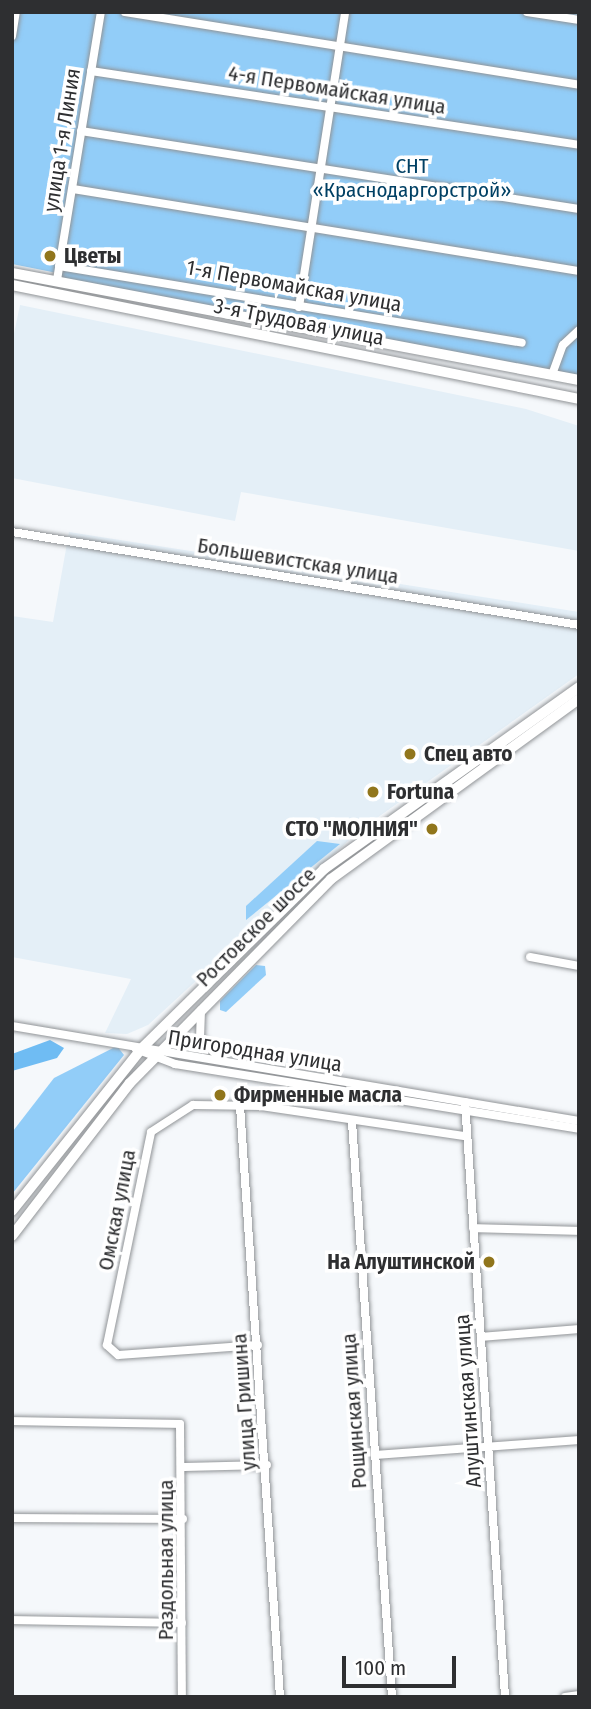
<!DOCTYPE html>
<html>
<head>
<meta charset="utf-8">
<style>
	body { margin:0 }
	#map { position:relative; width:591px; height:1709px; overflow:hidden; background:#f5f8fb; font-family:"Fira Sans Condensed",sans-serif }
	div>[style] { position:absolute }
	.built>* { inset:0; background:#e4eff7 }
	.green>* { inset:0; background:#92cdf8 }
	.forest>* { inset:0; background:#6fbcf3 }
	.roads { filter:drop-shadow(0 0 2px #919497) drop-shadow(0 0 2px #919497) }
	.minor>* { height:8px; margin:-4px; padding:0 4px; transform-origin:4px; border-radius:4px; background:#fff }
	.major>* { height:10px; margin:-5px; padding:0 5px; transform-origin:5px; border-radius:5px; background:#fff }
	.highway>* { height:10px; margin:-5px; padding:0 5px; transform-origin:5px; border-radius:5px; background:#fff }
	.dots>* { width:19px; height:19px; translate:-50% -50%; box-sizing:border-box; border:4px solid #fff; border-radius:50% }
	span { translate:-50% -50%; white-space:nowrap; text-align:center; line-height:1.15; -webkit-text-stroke:7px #fff; paint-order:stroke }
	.street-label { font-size:21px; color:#2e2f31 }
	.park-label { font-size:21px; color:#004064 }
	.poi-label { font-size:21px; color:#2e2f31; font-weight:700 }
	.left { translate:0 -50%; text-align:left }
	.right { translate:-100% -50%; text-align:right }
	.frame { position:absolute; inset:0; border:14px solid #2e2f31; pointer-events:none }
	.scale { position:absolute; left:342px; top:1656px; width:114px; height:32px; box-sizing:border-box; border:4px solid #2e2f31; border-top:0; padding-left:9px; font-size:21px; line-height:24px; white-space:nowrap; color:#2e2f31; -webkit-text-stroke:5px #fff; paint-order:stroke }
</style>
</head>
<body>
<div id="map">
	<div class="built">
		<div style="clip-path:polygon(20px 305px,526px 409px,579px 426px,579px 551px,241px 492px,235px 521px,12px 478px,12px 343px)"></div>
		<div style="clip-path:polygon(69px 532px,579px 612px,579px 674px,360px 830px,148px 1025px,127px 1034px,105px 1033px,131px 979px,12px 957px,12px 616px,53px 622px)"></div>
	</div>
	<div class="green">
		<div style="clip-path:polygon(12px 12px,579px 12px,579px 378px,57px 280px,57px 273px,12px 264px)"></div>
		<div style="clip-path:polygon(317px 841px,340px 844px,246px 920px,246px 906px)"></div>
		<div style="clip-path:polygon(256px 965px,265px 966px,266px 975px,226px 1012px,220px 1010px,220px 1001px)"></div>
		<div style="clip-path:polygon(117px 1046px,124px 1055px,12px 1194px,13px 1131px,54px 1078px)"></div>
	</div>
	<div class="forest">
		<div style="clip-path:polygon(50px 1040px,64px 1048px,57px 1058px,12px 1071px,12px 1054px)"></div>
	</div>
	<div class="roads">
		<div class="minor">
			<div style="left:125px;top:12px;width:460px;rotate:9.1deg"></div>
			<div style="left:527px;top:12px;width:53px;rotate:8.7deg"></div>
			<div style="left:12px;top:36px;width:24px;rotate:-81deg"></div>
			<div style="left:91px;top:71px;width:494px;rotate:8.6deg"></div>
			<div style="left:81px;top:131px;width:504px;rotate:8.9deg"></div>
			<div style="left:73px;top:189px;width:513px;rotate:9.21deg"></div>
			<div style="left:59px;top:266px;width:469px;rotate:9.4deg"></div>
			<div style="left:57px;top:280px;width:272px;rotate:-80.7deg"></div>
			<div style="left:299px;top:307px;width:299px;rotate:-81.1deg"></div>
			<div style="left:553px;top:372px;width:29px;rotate:-70deg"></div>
			<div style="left:563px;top:345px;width:22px;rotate:-43deg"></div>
			<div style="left:12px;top:532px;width:575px;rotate:9.31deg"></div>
			<div style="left:530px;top:957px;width:50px;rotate:10.4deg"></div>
			<div style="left:201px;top:1010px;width:28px;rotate:92deg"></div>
			<div style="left:200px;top:1038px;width:30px;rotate:46deg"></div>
			<div style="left:12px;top:1026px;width:575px;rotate:9.51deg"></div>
			<div style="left:136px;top:1049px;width:42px;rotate:21deg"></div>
			<div style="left:175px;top:1064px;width:409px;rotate:9.1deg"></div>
			<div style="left:465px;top:1102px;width:596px;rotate:86.15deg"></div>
			<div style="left:240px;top:1106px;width:592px;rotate:86.13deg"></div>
			<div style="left:352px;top:1122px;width:576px;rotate:86.02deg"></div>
			<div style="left:473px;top:1228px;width:106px;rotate:1.6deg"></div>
			<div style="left:481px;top:1337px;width:98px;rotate:-4.7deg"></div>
			<div style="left:258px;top:1345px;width:140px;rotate:175.9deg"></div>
			<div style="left:118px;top:1355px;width:15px;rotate:-138deg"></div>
			<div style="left:107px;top:1345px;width:217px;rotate:-78.3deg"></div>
			<div style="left:151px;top:1132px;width:50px;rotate:-32.7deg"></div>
			<div style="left:193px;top:1105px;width:68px;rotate:0.8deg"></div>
			<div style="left:261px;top:1106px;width:205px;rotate:8.4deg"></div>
			<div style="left:12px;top:1421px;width:168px;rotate:1deg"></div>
			<div style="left:180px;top:1424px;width:273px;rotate:89.6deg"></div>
			<div style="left:375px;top:1455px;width:205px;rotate:-4.2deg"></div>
			<div style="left:184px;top:1467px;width:83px;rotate:-1.4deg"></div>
			<div style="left:12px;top:1518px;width:171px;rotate:0.3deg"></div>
			<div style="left:12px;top:1620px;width:170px;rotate:1deg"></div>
			<div style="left:565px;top:1697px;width:14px;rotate:-8deg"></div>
		</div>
		<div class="major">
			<div style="left:12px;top:273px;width:577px;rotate:10.69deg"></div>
			<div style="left:12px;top:285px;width:578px;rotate:11.37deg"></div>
		</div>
		<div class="highway">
			<div style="left:12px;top:1211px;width:208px;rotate:-51.4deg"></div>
			<div style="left:142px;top:1048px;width:255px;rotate:-44.5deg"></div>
			<div style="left:324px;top:869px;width:313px;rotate:-35.5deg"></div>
			<div style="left:12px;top:1236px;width:193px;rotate:-52.4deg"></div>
			<div style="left:130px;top:1083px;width:286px;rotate:-45.4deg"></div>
			<div style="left:331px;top:879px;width:306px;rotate:-36deg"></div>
		</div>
	</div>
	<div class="dots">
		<div style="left:50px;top:256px;background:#91761c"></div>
		<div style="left:410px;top:754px;background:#91761c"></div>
		<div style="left:373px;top:792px;background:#91761c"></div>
		<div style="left:432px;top:829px;background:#91761c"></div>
		<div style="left:220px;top:1095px;background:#91761c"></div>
		<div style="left:489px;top:1262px;background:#91761c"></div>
	</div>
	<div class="street-label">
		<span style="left:337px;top:90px;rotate:9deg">4-я Первомайская улица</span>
		<span style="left:62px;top:140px;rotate:-81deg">улица 1-я Линия</span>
		<span style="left:294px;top:286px;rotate:10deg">1-я Первомайская улица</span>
		<span style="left:299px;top:322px;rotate:11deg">3-я Трудовая улица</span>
		<span style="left:298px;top:561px;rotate:9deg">Большевистская улица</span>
		<span style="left:256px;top:927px;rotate:-45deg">Ростовское шоссе</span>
		<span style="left:255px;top:1051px;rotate:9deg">Пригородная улица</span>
		<span style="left:117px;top:1210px;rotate:-79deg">Омская улица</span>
		<span style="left:468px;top:1401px;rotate:-94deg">Алуштинская улица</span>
		<span style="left:244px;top:1402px;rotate:-94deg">улица Гришина</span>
		<span style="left:354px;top:1411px;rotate:-94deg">Рощинская улица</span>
		<span style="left:166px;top:1560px;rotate:-90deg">Раздольная улица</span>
	</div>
	<div class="park-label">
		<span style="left:412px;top:178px">СНТ<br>«Краснодаргорстрой»</span>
	</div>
	<div class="poi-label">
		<span class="left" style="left:64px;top:256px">Цветы</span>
		<span class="left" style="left:424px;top:754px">Спец авто</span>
		<span class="left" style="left:387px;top:792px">Fortuna</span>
		<span class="right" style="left:418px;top:829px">СТО "МОЛНИЯ"</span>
		<span class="left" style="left:234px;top:1095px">Фирменные масла</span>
		<span class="right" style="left:475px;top:1262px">На Алуштинской</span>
	</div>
	<div class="frame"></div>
	<div class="scale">100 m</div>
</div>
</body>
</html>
